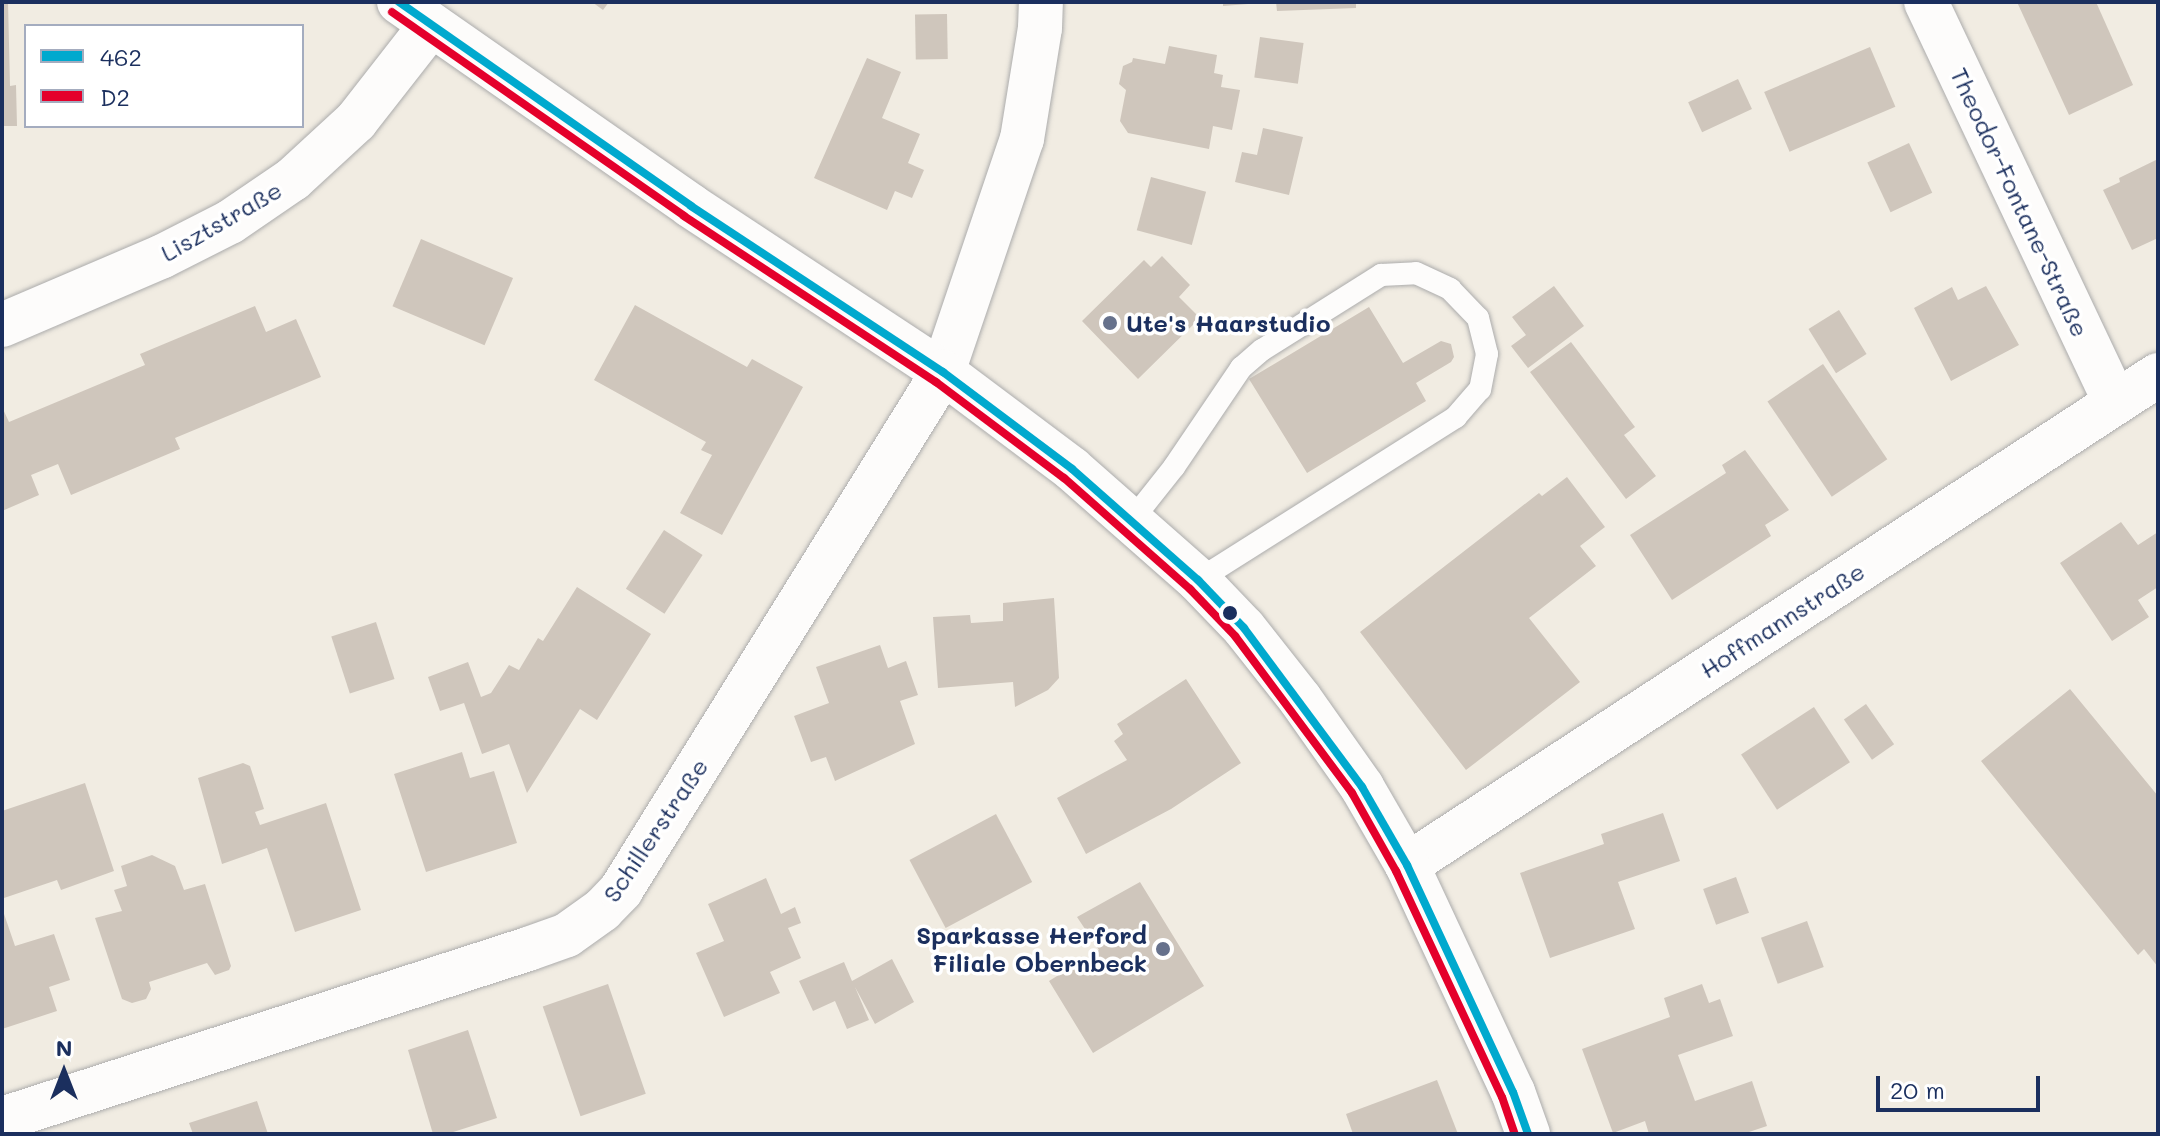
<!DOCTYPE html>
<html>
<head>
<meta charset="utf-8">
<style>
	body { margin:0 }
	#map { position:relative; width:2160px; height:1136px; overflow:hidden; background:#f1ece2; font-family:Mali,sans-serif }
	div>[style] { position:absolute }
	.building>* { inset:0; background:#cfc6bc; transform-origin:0 0 }
	.roads { filter:drop-shadow(0 0 2px #acacac) drop-shadow(0 0 2px #acacac) }
	.service>* { height:22px; margin:-11px; padding:0 11px; transform-origin:11px; border-radius:11px; background:#fdfcfb }
	.minor>* { height:44px; margin:-22px; padding:0 22px; transform-origin:22px; border-radius:22px; background:#fdfcfb }
	.tertiary>* { height:44px; margin:-22px; padding:0 22px; transform-origin:22px; border-radius:22px; background:#fdfcfb }
	.bus-1>* { height:8px; margin:-4px; padding:0 4px; transform-origin:4px; border-radius:4px; background:#00a9ce }
	.bus-2>* { height:8px; margin:-4px; padding:0 4px; transform-origin:4px; border-radius:4px; background:#e4002b }
	.dots>* { width:22px; height:22px; translate:-50% -50%; box-sizing:border-box; border:4px solid #fff; border-radius:50% }
	span { translate:-50% -50%; white-space:nowrap; text-align:center; line-height:1.15; -webkit-text-stroke:7px #fff; paint-order:stroke }
	.street-label { font-size:24px; color:#1b2f5e }
	.poi-label { font-size:24px; color:#1b2f5e; font-weight:700 }
	.left { translate:0 -50%; text-align:left }
	.right { translate:-100% -50%; text-align:right }
	.frame { position:absolute; inset:0; border:4px solid #1b2f5e; pointer-events:none }
	.legend { position:absolute; left:24px; top:24px; width:280px; height:104px; box-sizing:border-box; background:#fff; border:2px solid #a4acbf; margin:0; padding:10px 14px; list-style:none; font-size:24px; color:#1b2f5e }
	.legend li { display:flex; align-items:center; gap:16px; height:40px }
	.legend b { width:40px; border:2px solid #a4acbf }
	.north { position:absolute; left:24px; top:1032px; width:80px; height:80px; -webkit-text-stroke:6px #fff; paint-order:stroke; rotate:0deg; font-size:22px; font-weight:700; line-height:32px; text-align:center; color:#1b2f5e }
	.north::after { content:''; display:block; margin:auto; width:28px; height:36px; background:#1b2f5e; clip-path:polygon(50% 0,100% 100%,50% 72%,0 100%) }
	.scale { position:absolute; left:1876px; top:1076px; width:164px; height:36px; box-sizing:border-box; border:4px solid #1b2f5e; border-top:0; padding-left:10px; font-size:24px; line-height:28px; white-space:nowrap; color:#1b2f5e; -webkit-text-stroke:6px #fff; paint-order:stroke }
</style>
</head>
<body>
<div id="map">
	<div class="building">
		<div style="clip-path:polygon(2px 2px,8px 2px,10px 86px,16px 85px,17px 126px,2px 126px)"></div>
		<div style="clip-path:polygon(592px 2px,609px 2px,603px 10px)"></div>
		<div style="clip-path:polygon(1223px 2px,1248px 2px,1248px 4px,1223px 6px)"></div>
		<div style="clip-path:polygon(1276px 2px,1356px 2px,1356px 8px,1277px 11px)"></div>
		<div style="clip-path:polygon(2017px 2px,2096px 2px,2133px 85px,2069px 115px)"></div>
		<div style="left:947px;top:14px;width:45px;height:32px;rotate:89deg"></div>
		<div style="left:1260px;top:37px;width:44px;height:41px;rotate:8deg"></div>
		<div style="clip-path:polygon(1169px 46px,1217px 55px,1214px 73px,1223px 75px,1221px 87px,1240px 90px,1232px 130px,1213px 126px,1209px 149px,1128px 133px,1120px 121px,1126px 90px,1119px 84px,1123px 66px,1132px 62px,1133px 58px,1165px 64px)"></div>
		<div style="left:1870px;top:47px;width:65px;height:115px;rotate:67deg"></div>
		<div style="clip-path:polygon(867px 58px,901px 72px,882px 118px,920px 134px,908px 163px,924px 170px,912px 198px,895px 191px,887px 210px,814px 178px)"></div>
		<div style="left:1738px;top:79px;width:33px;height:55px;rotate:65deg"></div>
		<div style="clip-path:polygon(1263px 128px,1303px 137px,1289px 195px,1235px 182px,1242px 152px,1257px 155px)"></div>
		<div style="left:1909px;top:143px;width:55px;height:46px;rotate:65deg"></div>
		<div style="clip-path:polygon(2158px 159px,2158px 238px,2132px 250px,2103px 190px,2120px 182px,2119px 178px)"></div>
		<div style="left:1151px;top:177px;width:57px;height:55px;rotate:15deg"></div>
		<div style="left:421px;top:239px;width:100px;height:73px;rotate:23deg"></div>
		<div style="clip-path:polygon(1162px 256px,1190px 285px,1179px 297px,1200px 318px,1138px 379px,1082px 321px,1144px 260px,1151px 267px)"></div>
		<div style="clip-path:polygon(1554px 286px,1584px 326px,1528px 368px,1511px 346px,1526px 335px,1512px 317px)"></div>
		<div style="clip-path:polygon(1986px 286px,2019px 345px,1951px 381px,1914px 308px,1952px 287px,1958px 300px)"></div>
		<div style="clip-path:polygon(635px 305px,747px 367px,752px 359px,803px 387px,722px 535px,680px 513px,712px 455px,701px 450px,706px 442px,594px 380px)"></div>
		<div style="clip-path:polygon(255px 306px,266px 332px,296px 319px,321px 377px,175px 438px,180px 449px,71px 495px,58px 464px,31px 475px,39px 495px,2px 511px,2px 407px,9px 422px,145px 365px,140px 354px)"></div>
		<div style="clip-path:polygon(1369px 307px,1403px 363px,1441px 341px,1451px 344px,1454px 357px,1451px 362px,1416px 383px,1426px 401px,1307px 473px,1249px 379px)"></div>
		<div style="left:1839px;top:310px;width:52px;height:36px;rotate:58deg"></div>
		<div style="clip-path:polygon(1571px 342px,1635px 427px,1624px 435px,1656px 476px,1626px 499px,1530px 372px)"></div>
		<div style="left:1823px;top:364px;width:115px;height:67px;rotate:56deg"></div>
		<div style="clip-path:polygon(1745px 450px,1789px 510px,1765px 525px,1771px 536px,1672px 600px,1630px 535px,1726px 473px,1722px 465px)"></div>
		<div style="clip-path:polygon(1567px 477px,1605px 527px,1580px 546px,1596px 566px,1529px 618px,1580px 682px,1466px 770px,1360px 632px,1539px 493px,1542px 496px)"></div>
		<div style="clip-path:polygon(2121px 522px,2138px 545px,2158px 532px,2158px 587px,2138px 600px,2149px 617px,2112px 641px,2060px 563px)"></div>
		<div style="left:664px;top:530px;width:46px;height:70px;rotate:33deg"></div>
		<div style="clip-path:polygon(577px 587px,651px 634px,597px 720px,580px 709px,527px 793px,509px 744px,482px 754px,464px 703px,440px 711px,428px 677px,468px 662px,481px 697px,491px 693px,509px 665px,519px 670px,538px 638px,543px 641px)"></div>
		<div style="clip-path:polygon(1054px 598px,1059px 678px,1048px 690px,1015px 707px,1013px 682px,938px 688px,933px 617px,970px 615px,971px 623px,1003px 621px,1003px 603px)"></div>
		<div style="left:376px;top:622px;width:60px;height:47px;rotate:72deg"></div>
		<div style="clip-path:polygon(880px 645px,888px 668px,906px 661px,918px 695px,900px 701px,915px 744px,835px 781px,826px 757px,811px 762px,794px 716px,829px 703px,816px 667px)"></div>
		<div style="clip-path:polygon(1186px 679px,1241px 763px,1171px 809px,1086px 854px,1057px 798px,1127px 760px,1114px 741px,1123px 734px,1117px 724px)"></div>
		<div style="clip-path:polygon(2070px 689px,2158px 796px,2158px 967px,2144px 949px,2138px 955px,1981px 761px)"></div>
		<div style="left:1866px;top:704px;width:49px;height:27px;rotate:55deg"></div>
		<div style="left:1814px;top:707px;width:66px;height:87px;rotate:57deg"></div>
		<div style="clip-path:polygon(462px 752px,470px 778px,494px 771px,517px 843px,426px 872px,394px 774px)"></div>
		<div style="clip-path:polygon(243px 763px,250px 766px,264px 809px,255px 812px,260px 825px,326px 803px,361px 910px,295px 932px,267px 848px,222px 864px,198px 778px)"></div>
		<div style="clip-path:polygon(85px 783px,114px 871px,61px 890px,57px 880px,4px 898px,2px 811px)"></div>
		<div style="clip-path:polygon(1663px 813px,1680px 861px,1618px 882px,1635px 929px,1550px 958px,1520px 873px,1604px 844px,1601px 834px)"></div>
		<div style="left:996px;top:814px;width:77px;height:98px;rotate:62deg"></div>
		<div style="clip-path:polygon(152px 855px,175px 866px,184px 890px,205px 884px,231px 966px,229px 970px,215px 975px,207px 963px,149px 982px,151px 989px,146px 999px,132px 1003px,122px 999px,95px 918px,122px 911px,114px 890px,127px 886px,121px 866px)"></div>
		<div style="left:1736px;top:877px;width:38px;height:35px;rotate:70deg"></div>
		<div style="clip-path:polygon(766px 878px,781px 914px,795px 907px,801px 923px,788px 928px,801px 958px,770px 972px,780px 993px,724px 1017px,696px 953px,724px 941px,708px 904px)"></div>
		<div style="clip-path:polygon(1140px 882px,1204px 986px,1093px 1053px,1049px 981px,1099px 950px,1077px 917px)"></div>
		<div style="clip-path:polygon(2px 908px,15px 946px,54px 934px,70px 980px,49px 987px,57px 1011px,2px 1029px)"></div>
		<div style="left:1807px;top:921px;width:49px;height:49px;rotate:70deg"></div>
		<div style="clip-path:polygon(892px 959px,914px 1002px,875px 1024px,855px 987px,869px 1020px,847px 1029px,835px 1001px,813px 1011px,799px 981px,844px 962px,852px 981px)"></div>
		<div style="left:608px;top:984px;width:116px;height:69px;rotate:71deg"></div>
		<div style="clip-path:polygon(1702px 984px,1709px 1003px,1720px 999px,1733px 1036px,1678px 1055px,1695px 1101px,1752px 1081px,1767px 1126px,1743px 1134px,1649px 1134px,1645px 1121px,1613px 1133px,1582px 1049px,1670px 1017px,1664px 998px)"></div>
		<div style="clip-path:polygon(468px 1030px,497px 1118px,447px 1134px,433px 1134px,408px 1050px)"></div>
		<div style="clip-path:polygon(1437px 1080px,1458px 1134px,1353px 1134px,1346px 1114px)"></div>
		<div style="clip-path:polygon(257px 1101px,268px 1134px,193px 1134px,189px 1123px)"></div>
	</div>
	<div class="roads">
		<div class="service">
			<div style="left:1132px;top:520px;width:68px;rotate:-51.6deg"></div>
			<div style="left:1174px;top:467px;width:120px;rotate:-55.9deg"></div>
			<div style="left:1241px;top:368px;width:28px;rotate:-41deg"></div>
			<div style="left:1262px;top:350px;width:141px;rotate:-32.2deg"></div>
			<div style="left:1381px;top:275px;width:35px;rotate:-3deg"></div>
			<div style="left:1416px;top:273px;width:38px;rotate:25deg"></div>
			<div style="left:1450px;top:289px;width:40px;rotate:46deg"></div>
			<div style="left:1478px;top:318px;width:37px;rotate:76deg"></div>
			<div style="left:1487px;top:354px;width:36px;rotate:101deg"></div>
			<div style="left:1480px;top:389px;width:37px;rotate:131deg"></div>
			<div style="left:1456px;top:417px;width:305px;rotate:147.7deg"></div>
		</div>
		<div class="minor">
			<div style="left:1926px;top:2px;width:442px;rotate:64.7deg"></div>
			<div style="left:2px;top:325px;width:173px;rotate:-23.2deg"></div>
			<div style="left:161px;top:257px;width:77px;rotate:-26.9deg"></div>
			<div style="left:230px;top:222px;width:76px;rotate:-34.3deg"></div>
			<div style="left:293px;top:179px;width:86px;rotate:-42.6deg"></div>
			<div style="left:356px;top:121px;width:122px;rotate:-52deg"></div>
			<div style="left:1407px;top:865px;width:897px;rotate:-33.12deg"></div>
			<div style="left:2px;top:1119px;width:553px;rotate:-17.91deg"></div>
			<div style="left:528px;top:949px;width:41px;rotate:-19.7deg"></div>
			<div style="left:567px;top:935px;width:43px;rotate:-35.5deg"></div>
			<div style="left:602px;top:910px;width:28px;rotate:-46deg"></div>
			<div style="left:621px;top:890px;width:610px;rotate:-58.13deg"></div>
			<div style="left:943px;top:372px;width:246px;rotate:-71.3deg"></div>
			<div style="left:1022px;top:139px;width:112px;rotate:-80.8deg"></div>
			<div style="left:1040px;top:28px;width:26px;rotate:-88deg"></div>
		</div>
		<div class="tertiary">
			<div style="left:399px;top:2px;width:356px;rotate:34.9deg"></div>
			<div style="left:691px;top:206px;width:302px;rotate:33.4deg"></div>
			<div style="left:943px;top:372px;width:161px;rotate:36.9deg"></div>
			<div style="left:1072px;top:469px;width:168px;rotate:41.4deg"></div>
			<div style="left:1198px;top:580px;width:66px;rotate:46.2deg"></div>
			<div style="left:1244px;top:628px;width:90px;rotate:51.7deg"></div>
			<div style="left:1300px;top:699px;width:108px;rotate:54.8deg"></div>
			<div style="left:1362px;top:787px;width:90px;rotate:60deg"></div>
			<div style="left:1407px;top:865px;width:251px;rotate:65deg"></div>
			<div style="left:1513px;top:1092px;width:45px;rotate:70.3deg"></div>
		</div>
	</div>
	<div class="bus-1">
		<div style="left:399px;top:2px;width:356px;rotate:34.9deg"></div>
		<div style="left:691px;top:206px;width:302px;rotate:33.4deg"></div>
		<div style="left:943px;top:372px;width:161px;rotate:36.9deg"></div>
		<div style="left:1072px;top:469px;width:168px;rotate:41.4deg"></div>
		<div style="left:1198px;top:580px;width:66px;rotate:46.2deg"></div>
		<div style="left:1244px;top:628px;width:198px;rotate:53.4deg"></div>
		<div style="left:1362px;top:787px;width:90px;rotate:60deg"></div>
		<div style="left:1407px;top:865px;width:251px;rotate:65deg"></div>
		<div style="left:1513px;top:1092px;width:45px;rotate:70.3deg"></div>
	</div>
	<div class="bus-2">
		<div style="left:392px;top:12px;width:356px;rotate:34.9deg"></div>
		<div style="left:684px;top:216px;width:302px;rotate:33.4deg"></div>
		<div style="left:936px;top:382px;width:160px;rotate:36.9deg"></div>
		<div style="left:1064px;top:478px;width:168px;rotate:41.4deg"></div>
		<div style="left:1190px;top:589px;width:65px;rotate:46.2deg"></div>
		<div style="left:1235px;top:636px;width:196px;rotate:53.3deg"></div>
		<div style="left:1352px;top:793px;width:90px;rotate:60.6deg"></div>
		<div style="left:1396px;top:871px;width:250px;rotate:64.9deg"></div>
		<div style="left:1502px;top:1097px;width:39px;rotate:71deg"></div>
	</div>
	<div class="dots">
		<div style="left:1110px;top:323px;background:#66718c"></div>
		<div style="left:1230px;top:613px;background:#1b2f5e"></div>
		<div style="left:1163px;top:949px;background:#66718c"></div>
	</div>
	<div class="street-label">
		<span style="left:2020px;top:202px;rotate:65deg">Theodor-Fontane-Straße</span>
		<span style="left:221px;top:221px;rotate:-30deg">Lisztstraße</span>
		<span style="left:1782px;top:620px;rotate:-33deg">Hoffmannstraße</span>
		<span style="left:655px;top:830px;rotate:-56deg">Schillerstraße</span>
	</div>
	<div class="poi-label">
		<span class="left" style="left:1126px;top:323px">Ute's Haarstudio</span>
		<span class="right" style="left:1147px;top:949px">Sparkasse Herford<br>Filiale Obernbeck</span>
	</div>
	<div class="frame"></div>
	<ul class="legend">
	<li><b style="height:10px;background:#00a9ce"></b>462</li>
	<li><b style="height:10px;background:#e4002b"></b>D2</li>
	</ul>
	<div class="north">N</div>
	<div class="scale">20 m</div>
</div>
</body>
</html>
